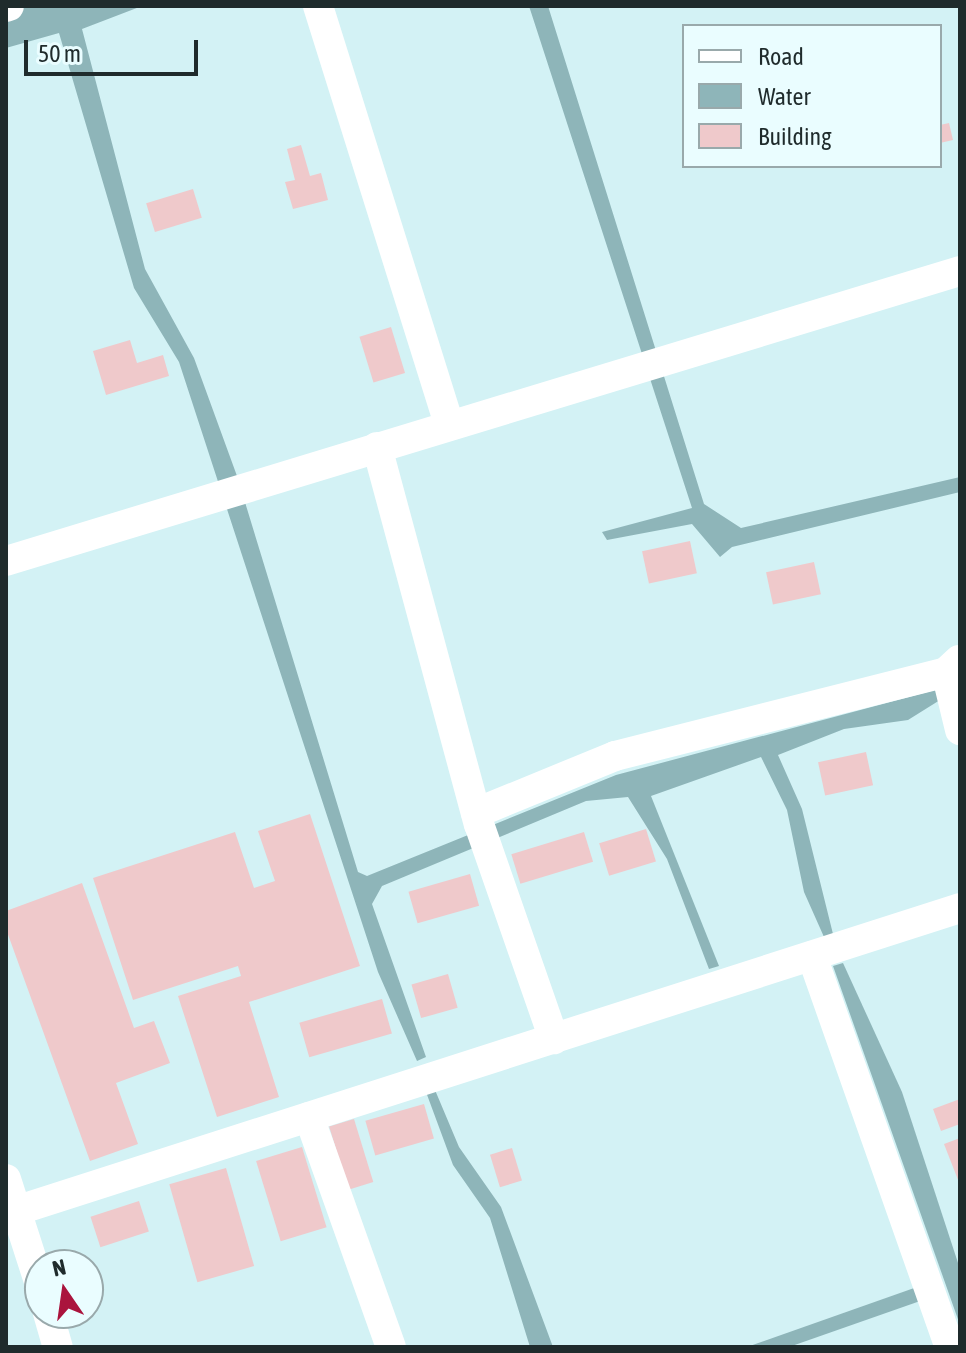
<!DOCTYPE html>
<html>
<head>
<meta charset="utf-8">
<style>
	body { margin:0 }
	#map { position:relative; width:966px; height:1353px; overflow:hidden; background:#d3f2f5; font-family:"Asap Condensed",sans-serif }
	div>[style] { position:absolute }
	.water>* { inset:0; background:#8eb5b9 }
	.building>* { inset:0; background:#efc9cb; transform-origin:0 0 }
	.minor>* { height:30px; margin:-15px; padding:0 15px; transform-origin:15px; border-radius:15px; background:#fff }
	span { translate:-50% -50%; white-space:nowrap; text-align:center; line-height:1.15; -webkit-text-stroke:6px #eafdff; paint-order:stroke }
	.frame { position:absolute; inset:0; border:8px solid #1f2b2c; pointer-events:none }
	.legend { position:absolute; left:682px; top:24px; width:260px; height:144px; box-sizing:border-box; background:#eafdff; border:2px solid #99a9ab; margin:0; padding:10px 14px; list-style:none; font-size:24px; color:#1f2b2c }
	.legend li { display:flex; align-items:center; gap:16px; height:40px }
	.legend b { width:40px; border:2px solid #99a9ab }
	.north { position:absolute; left:24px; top:1249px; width:80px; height:80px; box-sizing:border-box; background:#eafdff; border:2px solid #99a9ab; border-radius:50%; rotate:347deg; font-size:22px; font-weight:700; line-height:32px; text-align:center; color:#1f2b2c }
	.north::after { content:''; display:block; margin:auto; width:28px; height:36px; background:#aa143d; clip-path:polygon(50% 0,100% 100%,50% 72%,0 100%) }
	.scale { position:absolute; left:24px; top:40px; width:174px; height:36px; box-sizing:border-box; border:4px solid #1f2b2c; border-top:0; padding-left:10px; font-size:24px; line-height:28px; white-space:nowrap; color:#1f2b2c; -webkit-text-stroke:6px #eafdff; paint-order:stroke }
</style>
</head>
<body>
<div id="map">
	<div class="water">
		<div style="clip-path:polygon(16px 6px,142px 6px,82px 29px,145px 269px,194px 358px,237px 476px,358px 872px,367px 876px,616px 775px,939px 689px,940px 700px,908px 720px,844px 729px,778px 755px,802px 809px,833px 934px,824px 937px,804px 892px,787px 810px,761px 757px,651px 796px,719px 966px,709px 969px,667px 859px,628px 797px,586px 801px,382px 886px,372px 904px,426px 1057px,417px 1061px,378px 972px,179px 362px,134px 288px,59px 33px,6px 48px,6px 20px)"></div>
		<div style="clip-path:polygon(529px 6px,548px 6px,704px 504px,741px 528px,960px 477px,960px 492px,732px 547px,720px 557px,692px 524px,607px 540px,602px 532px,692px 508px)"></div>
		<div style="clip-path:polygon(843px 963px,902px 1092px,960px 1269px,960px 1325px,833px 966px)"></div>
		<div style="clip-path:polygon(435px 1090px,459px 1147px,501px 1207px,553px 1347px,530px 1347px,490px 1218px,453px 1165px,426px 1092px)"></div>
		<div style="clip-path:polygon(917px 1287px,923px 1300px,789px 1347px,747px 1347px)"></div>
	</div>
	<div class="building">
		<div style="clip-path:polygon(949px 123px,953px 140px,940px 143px,940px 125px)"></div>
		<div style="clip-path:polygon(301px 145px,310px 176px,321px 173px,328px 200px,293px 209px,285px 182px,295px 180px,287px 149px)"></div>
		<div style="left:193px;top:189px;width:30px;height:49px;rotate:73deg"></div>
		<div style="left:391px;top:327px;width:48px;height:33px;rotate:73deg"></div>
		<div style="clip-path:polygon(130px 340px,137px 363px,163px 355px,169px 376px,106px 395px,93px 351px)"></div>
		<div style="left:690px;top:541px;width:33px;height:49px;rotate:78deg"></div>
		<div style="left:814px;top:562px;width:33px;height:49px;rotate:78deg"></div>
		<div style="left:866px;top:752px;width:34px;height:49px;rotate:78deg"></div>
		<div style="clip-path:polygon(310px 814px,360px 966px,249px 1002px,279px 1097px,217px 1117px,178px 996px,241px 976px,238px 966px,133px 1000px,93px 878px,235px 832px,254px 888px,275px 881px,258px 831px)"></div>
		<div style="left:646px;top:829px;width:34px;height:49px;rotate:73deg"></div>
		<div style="left:584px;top:832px;width:31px;height:76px;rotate:73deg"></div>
		<div style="left:470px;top:874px;width:33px;height:64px;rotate:74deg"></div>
		<div style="clip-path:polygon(82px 883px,134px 1028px,154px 1021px,170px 1063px,116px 1083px,138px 1144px,90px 1161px,6px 929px,6px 911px)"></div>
		<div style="left:448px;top:974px;width:35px;height:38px;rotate:74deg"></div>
		<div style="left:382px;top:999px;width:36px;height:86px;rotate:74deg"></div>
		<div style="clip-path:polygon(960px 1099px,960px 1124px,941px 1131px,933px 1109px)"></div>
		<div style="left:424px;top:1104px;width:36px;height:61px;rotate:74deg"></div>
		<div style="left:354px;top:1119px;width:66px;height:26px;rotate:73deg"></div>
		<div style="clip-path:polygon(960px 1138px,960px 1185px,944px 1144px)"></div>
		<div style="left:302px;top:1147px;width:84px;height:48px;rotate:73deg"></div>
		<div style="left:512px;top:1148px;width:34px;height:23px;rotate:73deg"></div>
		<div style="left:226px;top:1168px;width:102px;height:59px;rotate:74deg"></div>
		<div style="left:139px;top:1201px;width:32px;height:51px;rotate:72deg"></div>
	</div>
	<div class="minor">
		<div style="left:318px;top:6px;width:439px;rotate:72.6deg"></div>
		<div style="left:6px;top:7px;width:3px;rotate:-18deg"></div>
		<div style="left:377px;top:447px;width:391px;rotate:74.9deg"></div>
		<div style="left:479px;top:824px;width:228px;rotate:70.8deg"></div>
		<div style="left:6px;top:561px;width:997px;rotate:-16.91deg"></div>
		<div style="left:959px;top:660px;width:18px;rotate:137deg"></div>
		<div style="left:946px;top:672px;width:60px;rotate:76.4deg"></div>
		<div style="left:476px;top:813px;width:150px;rotate:-22.3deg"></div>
		<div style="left:615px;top:756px;width:341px;rotate:-14.2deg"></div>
		<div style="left:812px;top:956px;width:415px;rotate:70.6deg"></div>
		<div style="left:309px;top:1117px;width:244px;rotate:70.4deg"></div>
		<div style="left:6px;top:1179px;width:111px;rotate:72.2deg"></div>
		<div style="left:6px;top:1214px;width:1002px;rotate:-17.78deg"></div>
		<div style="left:48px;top:1313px;width:35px;rotate:74deg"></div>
	</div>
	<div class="frame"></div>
	<ul class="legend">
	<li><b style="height:10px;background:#fff"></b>Road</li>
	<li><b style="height:22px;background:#8eb5b9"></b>Water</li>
	<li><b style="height:22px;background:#efc9cb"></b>Building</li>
	</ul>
	<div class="north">N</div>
	<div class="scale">50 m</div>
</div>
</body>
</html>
